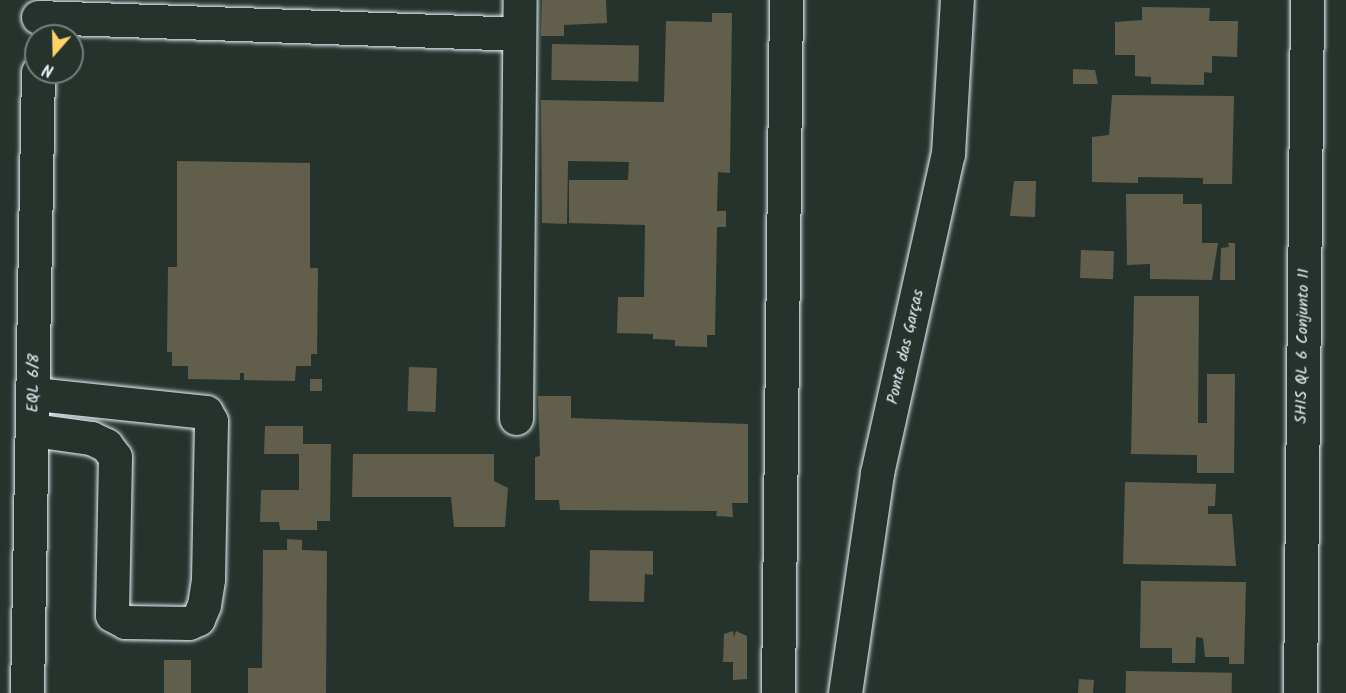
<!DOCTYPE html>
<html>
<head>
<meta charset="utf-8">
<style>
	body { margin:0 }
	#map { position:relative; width:1346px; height:693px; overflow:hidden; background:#26332d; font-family:Kalam,sans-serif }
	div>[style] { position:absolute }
	.building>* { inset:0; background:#615f4b; transform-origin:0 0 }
	.roads { filter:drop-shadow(0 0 2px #e8f1f8) drop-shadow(0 0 2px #e8f1f8) }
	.minor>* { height:33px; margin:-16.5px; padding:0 16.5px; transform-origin:16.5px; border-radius:16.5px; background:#26332d }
	.major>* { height:33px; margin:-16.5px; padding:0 16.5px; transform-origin:16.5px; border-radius:16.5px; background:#26332d }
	span { translate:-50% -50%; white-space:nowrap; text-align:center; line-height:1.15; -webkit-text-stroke:5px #26332d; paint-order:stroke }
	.street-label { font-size:16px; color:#e8f1f8 }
	.north { position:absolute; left:24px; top:24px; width:60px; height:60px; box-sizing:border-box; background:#26332d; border:2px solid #747f7e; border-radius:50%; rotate:200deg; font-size:16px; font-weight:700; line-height:24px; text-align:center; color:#e8f1f8 }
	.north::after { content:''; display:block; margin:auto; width:21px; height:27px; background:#ffd166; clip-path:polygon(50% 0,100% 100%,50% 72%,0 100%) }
</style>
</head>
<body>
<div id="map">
	<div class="building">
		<div style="clip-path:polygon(542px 0,606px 0,607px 23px,564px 25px,564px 36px,541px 36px)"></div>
		<div style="clip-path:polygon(1142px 7px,1210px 8px,1209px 21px,1238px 21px,1237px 57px,1212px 56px,1212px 73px,1204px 72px,1204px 85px,1151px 84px,1151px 77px,1135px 76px,1135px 55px,1115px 55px,1115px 22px,1142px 20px)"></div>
		<div style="clip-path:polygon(712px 13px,732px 13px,730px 173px,718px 172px,717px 211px,726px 211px,726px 227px,717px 227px,715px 335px,707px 335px,707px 347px,675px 346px,675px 340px,653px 339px,653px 334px,617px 333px,618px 297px,644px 297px,645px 225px,569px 223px,569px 180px,652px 180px,628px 180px,629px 162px,568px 161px,567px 224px,542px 223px,541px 100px,664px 102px,666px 21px,712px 22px)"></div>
		<div style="left:552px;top:44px;width:87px;height:36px;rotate:1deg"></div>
		<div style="clip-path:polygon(1073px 69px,1095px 70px,1098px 84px,1073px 84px)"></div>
		<div style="clip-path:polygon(1112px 95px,1234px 96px,1232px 184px,1203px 184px,1203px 178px,1138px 177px,1138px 183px,1092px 182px,1092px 137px,1109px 135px)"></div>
		<div style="clip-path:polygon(177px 161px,310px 163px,310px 268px,318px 268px,317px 354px,311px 354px,311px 366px,296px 366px,295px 381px,244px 380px,244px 373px,240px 373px,240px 380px,188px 379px,188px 366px,172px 366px,172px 352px,167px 352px,168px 267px,177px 267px)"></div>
		<div style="clip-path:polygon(1014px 181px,1036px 181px,1035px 217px,1010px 216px)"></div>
		<div style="clip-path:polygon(1126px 194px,1183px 194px,1183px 204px,1202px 204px,1202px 243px,1218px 243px,1212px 280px,1150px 279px,1150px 264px,1127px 265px)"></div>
		<div style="clip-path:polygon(1228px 243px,1235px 243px,1235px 280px,1220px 280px,1221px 248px,1229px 247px)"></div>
		<div style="left:1081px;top:250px;width:33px;height:28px;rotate:2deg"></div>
		<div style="clip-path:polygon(1134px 296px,1199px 296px,1198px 423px,1207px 423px,1207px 374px,1235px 374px,1234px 473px,1197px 473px,1197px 455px,1131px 454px)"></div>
		<div style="left:409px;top:367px;width:28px;height:44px;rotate:2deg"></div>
		<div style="left:310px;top:379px;width:12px;height:12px"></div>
		<div style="clip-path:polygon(538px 396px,571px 396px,571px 418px,748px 424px,748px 503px,732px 503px,733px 517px,716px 516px,717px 511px,560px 510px,559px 500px,535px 500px,535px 457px,540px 456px)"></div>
		<div style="clip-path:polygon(265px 426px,303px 426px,303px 444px,331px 444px,330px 521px,317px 521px,317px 530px,280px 530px,279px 522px,260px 522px,261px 490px,299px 490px,299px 454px,264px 454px)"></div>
		<div style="clip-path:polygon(353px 454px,494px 454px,494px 481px,508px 488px,505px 527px,454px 527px,451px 497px,352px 497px)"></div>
		<div style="clip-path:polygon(1125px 482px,1216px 484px,1215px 506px,1208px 506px,1208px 514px,1232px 514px,1236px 566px,1123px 564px)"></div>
		<div style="clip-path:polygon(287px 539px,302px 540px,302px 550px,327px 551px,326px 693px,248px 693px,248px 668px,262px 668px,263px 550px,287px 550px)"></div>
		<div style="clip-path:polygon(590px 550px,653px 551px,653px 575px,645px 574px,644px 602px,589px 601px)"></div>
		<div style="clip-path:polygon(1141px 581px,1246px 582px,1244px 664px,1229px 664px,1229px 657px,1205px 657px,1203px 638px,1196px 637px,1195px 663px,1172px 663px,1172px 648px,1140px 648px)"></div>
		<div style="clip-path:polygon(733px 631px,734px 637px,736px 631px,747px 636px,747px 679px,733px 680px,733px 662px,723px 662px,724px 634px)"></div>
		<div style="left:164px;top:660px;width:27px;height:33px"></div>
		<div style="left:1126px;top:671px;width:106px;height:22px;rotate:1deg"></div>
		<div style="left:1079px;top:679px;width:15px;height:14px;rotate:4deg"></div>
	</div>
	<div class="roads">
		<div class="minor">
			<div style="left:38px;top:17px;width:480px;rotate:2deg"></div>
			<div style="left:516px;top:418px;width:418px;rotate:-89.5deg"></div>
			<div style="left:33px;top:430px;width:59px;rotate:7.9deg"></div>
			<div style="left:91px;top:438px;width:17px;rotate:25deg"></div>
			<div style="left:106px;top:445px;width:15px;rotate:53deg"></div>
			<div style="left:115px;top:457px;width:158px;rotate:91.1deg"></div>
			<div style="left:112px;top:615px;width:15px;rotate:28deg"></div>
			<div style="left:125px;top:622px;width:64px;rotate:0.9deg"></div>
			<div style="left:189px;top:623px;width:10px;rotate:-24deg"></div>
			<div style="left:198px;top:619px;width:15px;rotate:-67deg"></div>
			<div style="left:204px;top:605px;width:26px;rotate:-81deg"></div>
			<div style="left:208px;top:579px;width:158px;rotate:-88.9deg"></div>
			<div style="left:211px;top:421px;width:10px;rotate:-119deg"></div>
			<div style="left:206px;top:412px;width:173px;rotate:-174deg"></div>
			<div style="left:27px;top:693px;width:621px;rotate:-88.99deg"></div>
			<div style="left:1300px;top:693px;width:693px;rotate:-89.42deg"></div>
		</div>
		<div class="major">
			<div style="left:778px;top:693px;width:693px;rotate:-89.34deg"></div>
			<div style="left:845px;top:693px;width:222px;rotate:-81.7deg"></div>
			<div style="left:877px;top:473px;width:327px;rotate:-77.5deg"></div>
			<div style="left:948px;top:154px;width:154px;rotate:-86.7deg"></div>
		</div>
	</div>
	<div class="street-label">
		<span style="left:1303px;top:346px;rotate:-89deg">SHIS QL 6 Conjunto 11</span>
		<span style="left:906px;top:347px;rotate:-77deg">Ponte das Garças</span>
		<span style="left:34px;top:383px;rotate:-89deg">EQL 6/8</span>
	</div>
	<div class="north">N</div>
</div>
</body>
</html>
